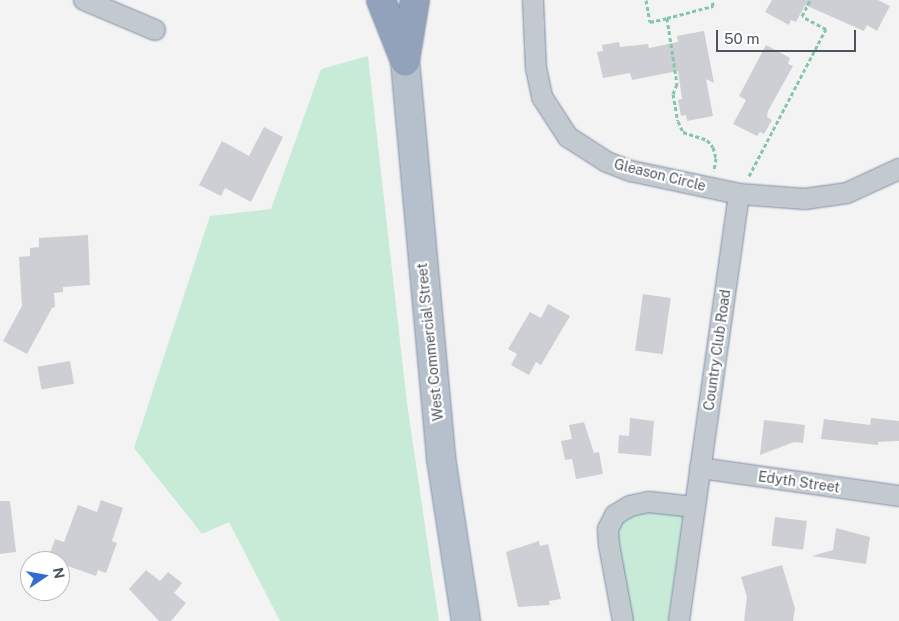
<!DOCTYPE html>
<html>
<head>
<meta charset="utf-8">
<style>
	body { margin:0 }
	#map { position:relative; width:899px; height:621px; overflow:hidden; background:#f4f3f3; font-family:"Public Sans",sans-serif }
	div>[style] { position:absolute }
	.green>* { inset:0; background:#c8ebd8 }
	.building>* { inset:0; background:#cdcfd4; transform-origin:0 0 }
	.path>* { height:3px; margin-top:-1.5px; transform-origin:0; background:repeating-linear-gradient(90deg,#84c6aa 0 4px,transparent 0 6.5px) }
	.roads { filter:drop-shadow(0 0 1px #7c8da6) drop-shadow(0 0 1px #7c8da6) }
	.street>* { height:20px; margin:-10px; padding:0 10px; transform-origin:10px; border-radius:10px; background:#c2c9cf }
	.primary>* { height:28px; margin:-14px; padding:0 14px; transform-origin:14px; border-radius:14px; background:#b6c0cd }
	.highway>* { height:28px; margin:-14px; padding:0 14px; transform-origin:14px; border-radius:14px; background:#91a2ba }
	span { translate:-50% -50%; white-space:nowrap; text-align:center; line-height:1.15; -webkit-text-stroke:4.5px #fff; paint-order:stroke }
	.street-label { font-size:14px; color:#4c545e }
	.north { position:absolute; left:20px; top:551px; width:50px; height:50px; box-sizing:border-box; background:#fff; border:1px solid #b7bbbf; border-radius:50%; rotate:78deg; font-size:14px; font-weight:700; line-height:20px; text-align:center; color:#4c545e }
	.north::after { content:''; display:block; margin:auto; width:18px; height:22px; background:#326ccf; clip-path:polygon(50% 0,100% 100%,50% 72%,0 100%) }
	.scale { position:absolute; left:716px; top:30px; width:140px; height:22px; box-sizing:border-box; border:2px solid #4c545e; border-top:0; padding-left:6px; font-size:15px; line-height:18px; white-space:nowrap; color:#4c545e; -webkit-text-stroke:4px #fff; paint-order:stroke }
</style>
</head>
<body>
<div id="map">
	<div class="green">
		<div style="clip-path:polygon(368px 56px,407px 403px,439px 621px,280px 621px,229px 522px,202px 534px,134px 448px,210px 216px,271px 209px,321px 69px)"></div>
		<div style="clip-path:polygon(643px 510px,684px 512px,668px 621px,631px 621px,619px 563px,617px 526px,625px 517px)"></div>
	</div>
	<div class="building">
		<div style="clip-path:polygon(772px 0,878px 0,890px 6px,877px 31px,867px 25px,864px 31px,805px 5px,796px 22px,791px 20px,789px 25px,765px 12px)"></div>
		<div style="clip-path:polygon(704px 31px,714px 83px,706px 79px,713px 116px,687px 121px,686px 115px,681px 116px,678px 100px,682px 99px,678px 71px,632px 80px,630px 73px,603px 78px,597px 52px,603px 51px,602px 45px,619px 42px,620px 47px,648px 44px,649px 48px,678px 42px,677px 36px)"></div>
		<div style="clip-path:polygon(766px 45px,790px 58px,788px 64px,793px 66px,768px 111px,767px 117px,772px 120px,764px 134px,760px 132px,757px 136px,733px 124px,746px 100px,739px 96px)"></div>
		<div style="clip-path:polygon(264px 127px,283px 137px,251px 202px,225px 188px,221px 196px,199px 185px,222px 141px,249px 156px)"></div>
		<div style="clip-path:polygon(88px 235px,90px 285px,63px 287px,63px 292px,54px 293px,55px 307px,52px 308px,27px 354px,3px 341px,22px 306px,19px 257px,30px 256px,30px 248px,39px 247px,39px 238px)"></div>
		<div style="left:643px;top:294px;width:28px;height:57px;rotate:8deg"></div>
		<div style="clip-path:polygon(548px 304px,570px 316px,541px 365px,536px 362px,529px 375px,511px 365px,517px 354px,508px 349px,530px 312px,541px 318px)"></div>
		<div style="left:70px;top:361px;width:23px;height:33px;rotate:80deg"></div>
		<div style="clip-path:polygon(630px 418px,654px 421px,651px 456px,618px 453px,619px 435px,629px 436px)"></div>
		<div style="clip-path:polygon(871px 418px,899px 421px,899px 441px,878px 442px,878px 445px,821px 439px,824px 419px,870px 425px)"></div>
		<div style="clip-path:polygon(764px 420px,805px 425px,803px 443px,794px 442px,760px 455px)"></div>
		<div style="clip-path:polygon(584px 422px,594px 453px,599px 452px,603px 474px,576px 479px,572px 459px,565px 460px,561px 441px,572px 439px,569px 425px)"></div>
		<div style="clip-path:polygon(101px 500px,123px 508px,112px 541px,117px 543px,106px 573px,98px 570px,96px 576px,48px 559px,55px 539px,64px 542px,78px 505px,97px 512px)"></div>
		<div style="clip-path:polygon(0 501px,10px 501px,16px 552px,0 554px)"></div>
		<div style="left:775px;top:517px;width:32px;height:29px;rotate:7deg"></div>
		<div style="clip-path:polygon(836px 528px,870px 537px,866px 564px,812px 556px,833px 550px)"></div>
		<div style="clip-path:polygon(539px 541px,540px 546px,548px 544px,561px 599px,549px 601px,550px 605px,518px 607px,506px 552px)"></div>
		<div style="clip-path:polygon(782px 565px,795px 608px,793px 621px,744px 621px,747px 597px,741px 577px)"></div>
		<div style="clip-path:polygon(146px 570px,160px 581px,168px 572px,182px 583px,174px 593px,186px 603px,171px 621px,159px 621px,129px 589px)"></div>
	</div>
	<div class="path">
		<div style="left:646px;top:0;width:22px;rotate:80deg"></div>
		<div style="left:650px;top:22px;width:17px;rotate:-13deg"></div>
		<div style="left:667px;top:18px;width:67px;rotate:81.4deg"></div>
		<div style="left:677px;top:84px;width:11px;rotate:112deg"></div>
		<div style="left:673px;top:94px;width:27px;rotate:80deg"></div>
		<div style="left:678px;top:121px;width:12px;rotate:66deg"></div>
		<div style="left:683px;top:132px;width:25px;rotate:18deg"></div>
		<div style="left:707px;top:140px;width:9px;rotate:49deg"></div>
		<div style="left:713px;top:147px;width:11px;rotate:75deg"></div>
		<div style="left:716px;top:158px;width:13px;rotate:99deg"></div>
		<div style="left:667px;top:18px;width:48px;rotate:-14.6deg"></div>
		<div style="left:713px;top:6px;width:6px;rotate:-99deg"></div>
		<div style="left:749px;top:176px;width:166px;rotate:-62.4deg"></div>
		<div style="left:826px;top:29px;width:27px;rotate:-152deg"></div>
		<div style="left:802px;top:16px;width:18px;rotate:-63deg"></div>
	</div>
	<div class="roads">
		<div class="street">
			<div style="left:84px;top:0;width:77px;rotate:22.9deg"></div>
			<div style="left:533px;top:0;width:68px;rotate:87.5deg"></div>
			<div style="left:536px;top:68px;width:30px;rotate:78deg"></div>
			<div style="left:542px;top:97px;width:48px;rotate:57deg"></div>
			<div style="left:568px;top:137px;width:46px;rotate:32.7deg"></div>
			<div style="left:607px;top:162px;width:26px;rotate:21deg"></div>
			<div style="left:631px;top:171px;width:110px;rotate:12deg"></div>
			<div style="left:739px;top:194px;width:66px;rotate:4.3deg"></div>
			<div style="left:805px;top:199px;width:42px;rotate:-8.1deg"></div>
			<div style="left:847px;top:193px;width:57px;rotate:-24.8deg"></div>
			<div style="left:700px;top:468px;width:201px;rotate:8deg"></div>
			<div style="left:623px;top:621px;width:77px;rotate:-100.4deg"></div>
			<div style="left:609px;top:545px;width:16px;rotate:-94deg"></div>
			<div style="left:608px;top:529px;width:16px;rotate:-63deg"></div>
			<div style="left:615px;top:515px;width:17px;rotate:-31deg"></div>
			<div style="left:630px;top:506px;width:19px;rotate:-12deg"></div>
			<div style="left:649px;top:502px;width:46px;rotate:6.2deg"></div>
			<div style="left:679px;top:621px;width:431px;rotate:-82deg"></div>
		</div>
		<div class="primary">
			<div style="left:405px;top:61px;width:399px;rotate:84.8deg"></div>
			<div style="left:441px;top:458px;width:165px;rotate:81.3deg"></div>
		</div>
		<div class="highway">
			<div style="left:381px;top:0;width:66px;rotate:68.5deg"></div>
			<div style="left:405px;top:61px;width:62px;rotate:-80.7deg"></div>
		</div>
	</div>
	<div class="street-label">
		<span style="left:660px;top:175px;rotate:14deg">Gleason Circle</span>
		<span style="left:430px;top:342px;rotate:-96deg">West Commercial Street</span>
		<span style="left:717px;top:350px;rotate:-82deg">Country Club Road</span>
		<span style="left:799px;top:482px;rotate:8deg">Edyth Street</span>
	</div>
	<div class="north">N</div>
	<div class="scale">50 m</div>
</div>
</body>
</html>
